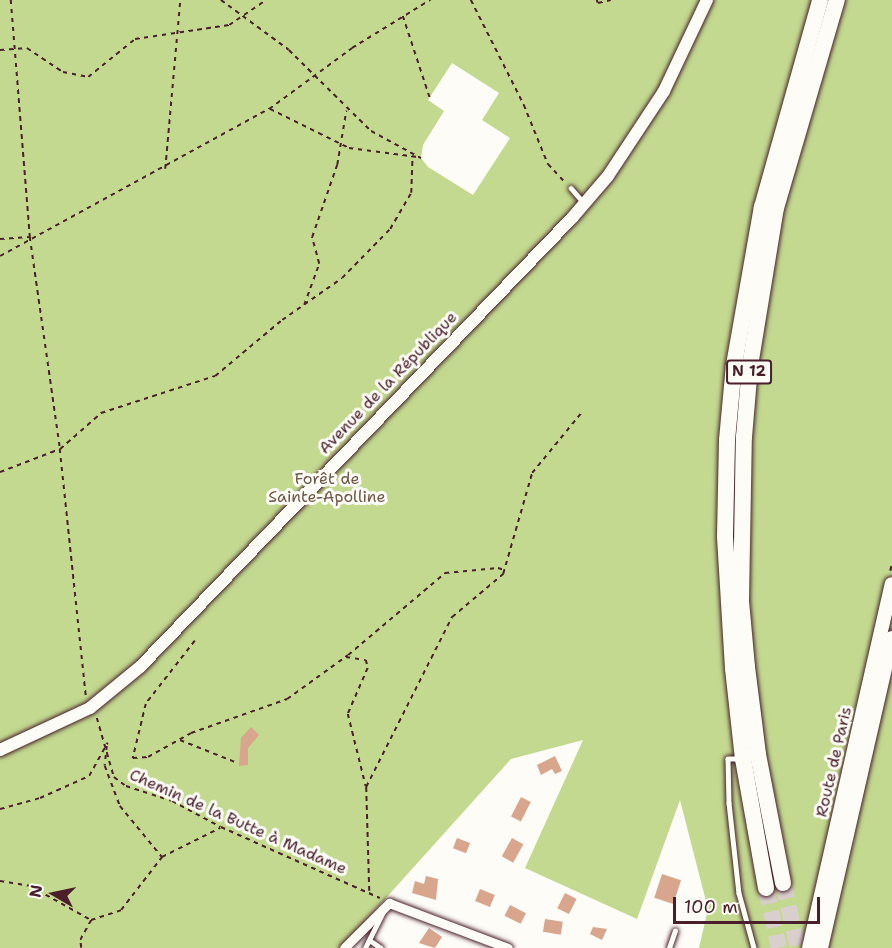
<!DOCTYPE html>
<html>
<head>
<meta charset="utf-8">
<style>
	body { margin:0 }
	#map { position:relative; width:892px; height:948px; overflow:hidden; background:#fdfcf7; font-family:"Shantell Sans",sans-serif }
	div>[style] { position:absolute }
	.green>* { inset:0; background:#c2d98f }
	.building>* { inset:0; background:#d8a58d; transform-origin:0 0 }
	.highway-tunnel>* { height:16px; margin-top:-8px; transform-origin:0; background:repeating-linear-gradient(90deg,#d9d0ce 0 16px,transparent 0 24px) }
	.path>* { height:1.5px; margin-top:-0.75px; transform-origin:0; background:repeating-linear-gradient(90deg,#4a1f2b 0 4.5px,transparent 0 9px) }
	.roads { filter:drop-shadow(0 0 2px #4a1f2b) drop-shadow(0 0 2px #4a1f2b) }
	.lane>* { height:4.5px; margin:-2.25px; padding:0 2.25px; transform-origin:2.25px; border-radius:2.25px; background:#fdfcf7 }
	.street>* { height:9px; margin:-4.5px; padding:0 4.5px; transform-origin:4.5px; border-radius:4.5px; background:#fdfcf7 }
	.secondary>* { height:12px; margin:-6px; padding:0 6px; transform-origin:6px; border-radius:6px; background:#fdfcf7 }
	.primary>* { height:14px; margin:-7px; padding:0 7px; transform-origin:7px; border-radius:7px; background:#fdfcf7 }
	.highway>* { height:16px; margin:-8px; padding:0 8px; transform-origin:8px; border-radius:8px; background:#fdfcf7 }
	span { translate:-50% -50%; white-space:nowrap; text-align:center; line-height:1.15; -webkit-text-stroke:6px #fdfcf7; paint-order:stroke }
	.shield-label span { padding:2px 4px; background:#fdfcf7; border:2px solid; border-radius:4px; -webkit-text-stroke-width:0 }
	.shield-label { font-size:15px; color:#4a1f2b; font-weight:700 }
	.street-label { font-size:16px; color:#4a1f2b }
	.park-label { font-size:16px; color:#6e5749 }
	.north { position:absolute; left:24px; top:864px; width:60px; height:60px; -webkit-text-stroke:4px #fdfcf7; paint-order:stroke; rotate:279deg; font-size:16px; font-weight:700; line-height:24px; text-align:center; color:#4a1f2b }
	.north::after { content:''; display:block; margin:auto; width:21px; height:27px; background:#4a1f2b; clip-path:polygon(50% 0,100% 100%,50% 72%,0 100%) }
	.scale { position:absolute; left:673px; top:897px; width:147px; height:27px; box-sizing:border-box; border:3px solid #4a1f2b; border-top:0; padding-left:8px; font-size:18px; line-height:21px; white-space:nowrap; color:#4a1f2b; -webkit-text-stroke:4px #fdfcf7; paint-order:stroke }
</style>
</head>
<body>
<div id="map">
	<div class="green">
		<div style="clip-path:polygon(evenodd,0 0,892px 0,892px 948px,699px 948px,708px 909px,680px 800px,637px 919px,525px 868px,583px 740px,511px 759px,341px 948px,0 948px,0 0,452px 63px,499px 93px,482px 120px,510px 138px,473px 195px,428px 167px,421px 158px,423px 145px,444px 111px,428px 100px,452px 63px)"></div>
	</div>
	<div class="building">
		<div style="clip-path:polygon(251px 727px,259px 735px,248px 748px,248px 765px,239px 766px,241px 738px)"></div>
		<div style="clip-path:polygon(555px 756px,562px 771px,555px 774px,552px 769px,541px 775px,537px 765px)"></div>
		<div style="left:521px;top:797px;width:11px;height:22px;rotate:27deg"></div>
		<div style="left:457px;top:838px;width:14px;height:11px;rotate:21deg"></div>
		<div style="left:512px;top:838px;width:13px;height:21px;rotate:29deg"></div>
		<div style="left:662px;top:874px;width:20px;height:25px;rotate:18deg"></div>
		<div style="clip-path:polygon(426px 876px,438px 879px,436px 900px,412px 893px,415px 881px,424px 884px)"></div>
		<div style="left:480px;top:889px;width:16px;height:13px;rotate:22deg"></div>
		<div style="left:565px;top:893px;width:13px;height:17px;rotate:27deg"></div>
		<div style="left:510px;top:905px;width:18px;height:12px;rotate:27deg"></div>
		<div style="left:545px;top:919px;width:18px;height:13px;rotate:9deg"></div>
		<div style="clip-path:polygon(593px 927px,607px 929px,602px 940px,590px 934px)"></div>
		<div style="clip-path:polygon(429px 928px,442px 937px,435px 948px,419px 943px)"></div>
	</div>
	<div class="highway-tunnel">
		<div style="left:783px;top:883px;width:67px;rotate:77deg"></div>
		<div style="left:766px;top:888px;width:61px;rotate:77.8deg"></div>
	</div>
	<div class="path">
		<div style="left:11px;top:0;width:238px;rotate:85.4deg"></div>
		<div style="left:30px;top:237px;width:214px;rotate:81.9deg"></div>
		<div style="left:60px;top:449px;width:248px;rotate:84deg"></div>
		<div style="left:221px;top:0;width:84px;rotate:36.3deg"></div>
		<div style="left:289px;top:50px;width:115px;rotate:44.6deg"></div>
		<div style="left:371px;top:131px;width:57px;rotate:28.4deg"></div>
		<div style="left:471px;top:0;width:118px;rotate:63.2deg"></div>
		<div style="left:524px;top:105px;width:64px;rotate:67.9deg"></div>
		<div style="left:548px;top:164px;width:25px;rotate:47deg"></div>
		<div style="left:597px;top:0;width:3px;rotate:72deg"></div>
		<div style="left:598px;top:3px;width:13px;rotate:-13deg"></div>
		<div style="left:403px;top:16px;width:86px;rotate:71.8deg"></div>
		<div style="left:0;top:50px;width:27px;rotate:-4deg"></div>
		<div style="left:27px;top:48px;width:43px;rotate:33.7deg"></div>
		<div style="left:63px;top:72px;width:25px;rotate:11deg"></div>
		<div style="left:88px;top:77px;width:60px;rotate:-39deg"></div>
		<div style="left:135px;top:39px;width:95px;rotate:-8.5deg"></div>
		<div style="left:229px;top:25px;width:45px;rotate:-34deg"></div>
		<div style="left:270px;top:109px;width:88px;rotate:26.3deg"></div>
		<div style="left:349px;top:148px;width:69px;rotate:7.5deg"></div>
		<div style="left:165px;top:169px;width:170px;rotate:-84.9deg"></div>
		<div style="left:0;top:239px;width:29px;rotate:-4deg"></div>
		<div style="left:0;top:256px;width:307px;rotate:-28.7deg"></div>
		<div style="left:269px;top:109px;width:103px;rotate:-36.3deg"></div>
		<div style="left:352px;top:48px;width:92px;rotate:-31.6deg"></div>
		<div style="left:304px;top:305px;width:44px;rotate:-69.9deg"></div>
		<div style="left:319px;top:264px;width:28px;rotate:-105deg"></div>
		<div style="left:312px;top:237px;width:76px;rotate:-70.9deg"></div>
		<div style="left:337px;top:165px;width:55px;rotate:-80.5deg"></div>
		<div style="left:0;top:472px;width:64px;rotate:-21deg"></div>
		<div style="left:60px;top:449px;width:55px;rotate:-41.3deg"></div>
		<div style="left:101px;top:413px;width:120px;rotate:-18deg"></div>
		<div style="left:215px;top:376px;width:87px;rotate:-39.9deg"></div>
		<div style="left:282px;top:320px;width:73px;rotate:-35deg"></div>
		<div style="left:342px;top:278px;width:69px;rotate:-45.6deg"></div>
		<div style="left:390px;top:229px;width:42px;rotate:-59.7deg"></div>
		<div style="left:411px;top:193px;width:37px;rotate:-88deg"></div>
		<div style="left:890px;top:571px;width:8px;rotate:-76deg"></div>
		<div style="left:195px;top:641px;width:80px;rotate:127.9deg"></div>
		<div style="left:146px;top:704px;width:56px;rotate:103.5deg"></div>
		<div style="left:133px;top:758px;width:15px;rotate:-4deg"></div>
		<div style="left:148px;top:757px;width:49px;rotate:-29.2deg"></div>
		<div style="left:191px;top:733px;width:102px;rotate:-19.5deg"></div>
		<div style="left:287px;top:699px;width:75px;rotate:-35.8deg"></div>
		<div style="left:348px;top:655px;width:127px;rotate:-40.2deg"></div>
		<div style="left:445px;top:573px;width:53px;rotate:-5.4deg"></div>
		<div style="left:498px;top:568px;width:7px;rotate:16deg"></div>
		<div style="left:346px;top:657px;width:20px;rotate:9deg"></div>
		<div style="left:366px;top:660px;width:8px;rotate:76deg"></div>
		<div style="left:368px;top:668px;width:50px;rotate:113.5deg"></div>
		<div style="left:348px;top:714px;width:75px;rotate:76.1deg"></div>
		<div style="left:97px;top:718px;width:61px;rotate:73.9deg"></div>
		<div style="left:114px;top:777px;width:15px;rotate:37deg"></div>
		<div style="left:126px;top:786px;width:48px;rotate:18.1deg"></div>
		<div style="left:172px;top:801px;width:55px;rotate:28deg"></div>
		<div style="left:221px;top:827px;width:174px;rotate:24.1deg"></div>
		<div style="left:180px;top:740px;width:59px;rotate:21.8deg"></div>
		<div style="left:107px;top:746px;width:20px;rotate:96deg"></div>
		<div style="left:105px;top:766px;width:43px;rotate:69.4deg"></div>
		<div style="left:120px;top:806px;width:66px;rotate:50.5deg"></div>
		<div style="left:0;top:809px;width:41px;rotate:-15.4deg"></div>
		<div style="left:40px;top:798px;width:54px;rotate:-24.2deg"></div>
		<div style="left:89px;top:776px;width:38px;rotate:-61deg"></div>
		<div style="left:0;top:881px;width:30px;rotate:9deg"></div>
		<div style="left:30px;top:886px;width:70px;rotate:29.1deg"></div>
		<div style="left:91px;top:920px;width:32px;rotate:-18deg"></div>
		<div style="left:121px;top:910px;width:67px;rotate:-52.3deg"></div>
		<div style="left:162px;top:857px;width:65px;rotate:-26.6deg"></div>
		<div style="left:369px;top:891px;width:104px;rotate:-91.7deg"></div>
		<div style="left:366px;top:787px;width:191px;rotate:-63.2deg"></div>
		<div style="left:452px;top:617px;width:67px;rotate:-40.1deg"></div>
		<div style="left:503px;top:574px;width:105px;rotate:-74deg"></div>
		<div style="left:532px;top:473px;width:79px;rotate:-50.7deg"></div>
		<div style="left:81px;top:948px;width:8px;rotate:-97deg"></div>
		<div style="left:80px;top:940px;width:23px;rotate:-61deg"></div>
	</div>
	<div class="roads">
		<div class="lane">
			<div style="left:571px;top:188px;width:18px;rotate:49deg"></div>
			<div style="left:741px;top:759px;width:13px;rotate:180deg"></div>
			<div style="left:728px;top:759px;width:44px;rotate:88.7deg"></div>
			<div style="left:729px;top:803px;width:91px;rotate:83.7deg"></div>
			<div style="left:739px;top:893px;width:57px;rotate:74.7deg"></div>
			<div style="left:371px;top:941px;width:12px;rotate:35deg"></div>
			<div style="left:365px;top:948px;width:40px;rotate:-63.4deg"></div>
			<div style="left:669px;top:948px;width:18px;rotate:-71deg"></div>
		</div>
		<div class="street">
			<div style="left:344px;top:948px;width:64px;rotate:-45deg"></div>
			<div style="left:389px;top:903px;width:127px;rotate:20.7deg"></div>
		</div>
		<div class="secondary">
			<div style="left:0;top:750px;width:99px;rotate:-25deg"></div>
			<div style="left:90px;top:708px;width:65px;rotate:-39.4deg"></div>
			<div style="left:140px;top:667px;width:623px;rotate:-46.11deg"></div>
			<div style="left:572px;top:218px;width:55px;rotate:-49.4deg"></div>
			<div style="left:608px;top:176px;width:102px;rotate:-56.6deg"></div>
			<div style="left:664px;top:91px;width:101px;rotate:-64.7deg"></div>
		</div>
		<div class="primary">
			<div style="left:809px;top:948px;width:373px;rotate:-77.2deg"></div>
			<div style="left:821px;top:948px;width:318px;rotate:-77.1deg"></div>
		</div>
		<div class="highway">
			<div style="left:783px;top:883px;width:131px;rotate:-101deg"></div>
			<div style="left:758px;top:754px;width:88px;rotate:-97.2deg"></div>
			<div style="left:747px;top:667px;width:66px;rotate:-95.2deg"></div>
			<div style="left:741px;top:601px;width:164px;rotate:-89deg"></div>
			<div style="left:744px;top:437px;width:71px;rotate:-85.2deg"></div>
			<div style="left:750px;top:366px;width:160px;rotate:-80.7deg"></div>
			<div style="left:776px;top:208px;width:217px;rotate:-73.7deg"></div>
			<div style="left:766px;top:888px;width:131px;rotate:-100.1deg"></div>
			<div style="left:743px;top:759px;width:92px;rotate:-96.3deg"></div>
			<div style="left:733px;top:668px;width:132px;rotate:-93.5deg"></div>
			<div style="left:725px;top:536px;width:96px;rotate:-88.8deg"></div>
			<div style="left:727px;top:440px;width:75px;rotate:-84.7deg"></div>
			<div style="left:734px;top:365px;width:160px;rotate:-80deg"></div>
			<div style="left:762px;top:207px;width:215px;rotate:-74.3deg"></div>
		</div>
	</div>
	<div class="shield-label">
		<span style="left:749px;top:372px">N 12</span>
	</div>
	<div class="street-label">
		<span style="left:388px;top:383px;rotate:-46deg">Avenue de la République</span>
		<span style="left:834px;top:762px;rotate:-77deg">Route de Paris</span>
		<span style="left:238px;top:822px;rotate:24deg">Chemin de la Butte à Madame</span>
	</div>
	<div class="park-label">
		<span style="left:327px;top:488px">Forêt de<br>Sainte-Apolline</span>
	</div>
	<div class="north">N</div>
	<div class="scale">100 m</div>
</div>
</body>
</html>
